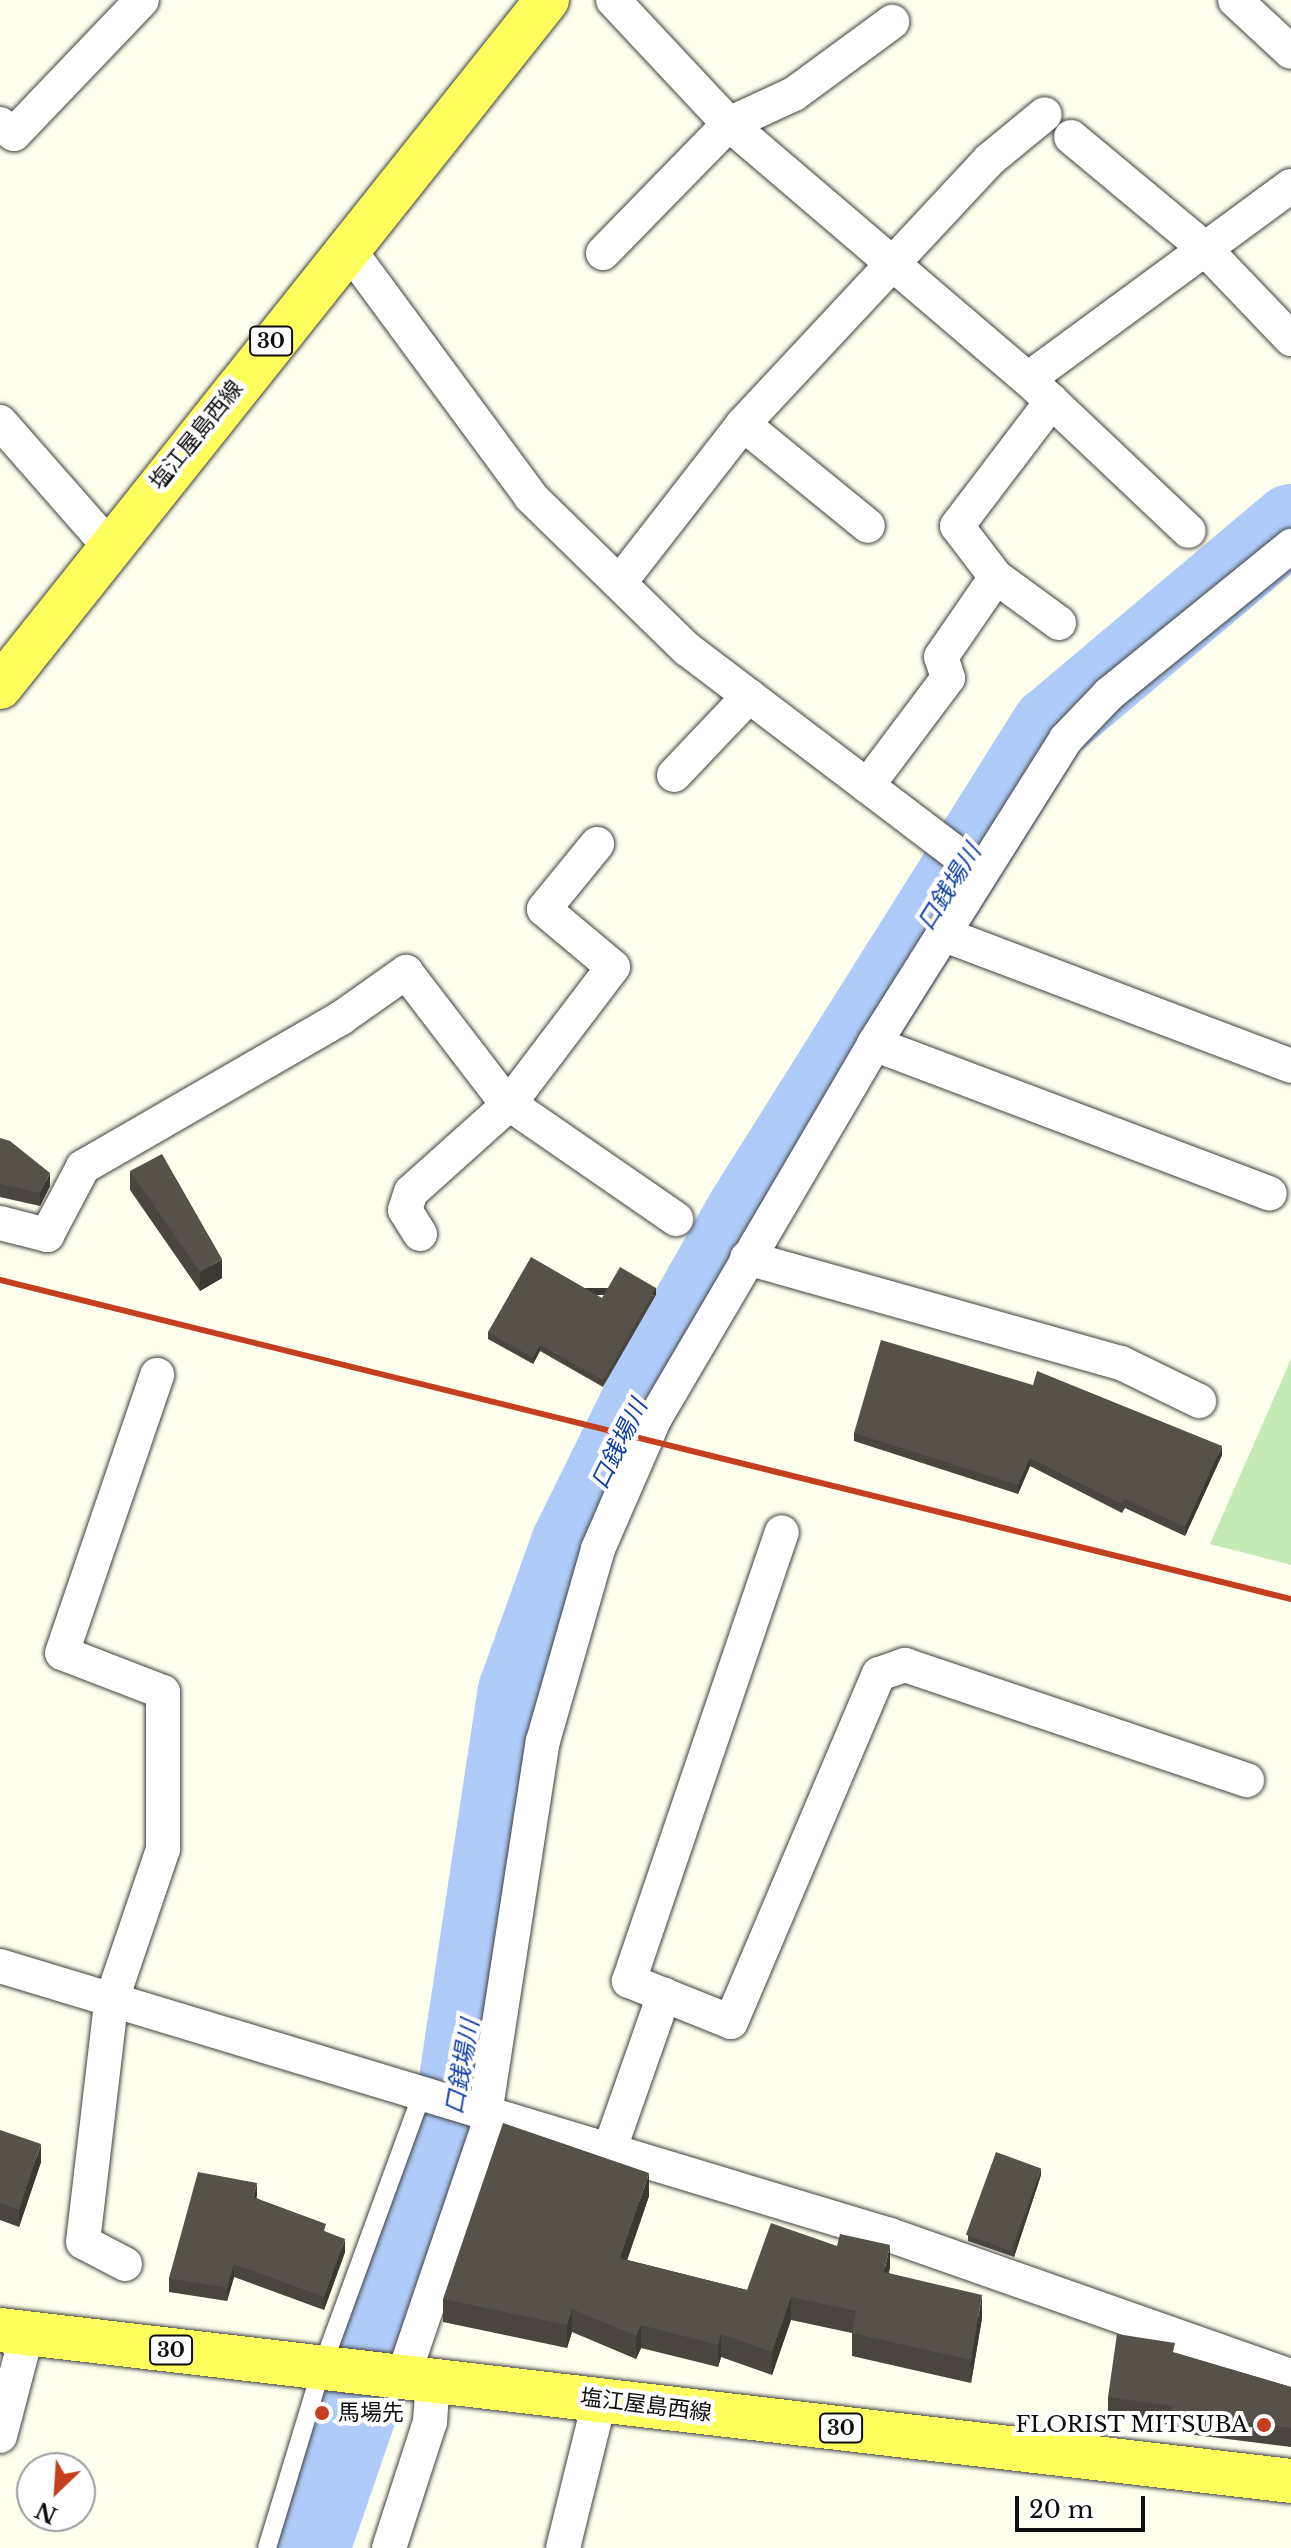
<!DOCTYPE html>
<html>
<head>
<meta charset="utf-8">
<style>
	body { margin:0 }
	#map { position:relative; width:1291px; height:2548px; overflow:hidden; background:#feffed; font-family:"Libre Baskerville","Noto Sans JP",serif }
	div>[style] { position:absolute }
	.green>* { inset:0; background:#c4ebb5 }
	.river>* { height:78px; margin:-39px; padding:0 39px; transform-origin:39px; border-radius:39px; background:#afcbf9 }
	.roads { filter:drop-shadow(0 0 2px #404040) drop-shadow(0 0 2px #404040) }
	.service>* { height:18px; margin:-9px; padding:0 9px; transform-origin:9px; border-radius:9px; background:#fff }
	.minor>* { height:34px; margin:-17px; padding:0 17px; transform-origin:17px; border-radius:17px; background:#fff }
	.primary>* { height:44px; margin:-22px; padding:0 22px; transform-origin:22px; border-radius:22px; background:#feff5d }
	.rail>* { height:6px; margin:-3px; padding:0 3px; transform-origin:3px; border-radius:3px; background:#c33f1f }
	.wall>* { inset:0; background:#4a463f }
	.shaded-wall>* { inset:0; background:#3c3933; transform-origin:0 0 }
	.building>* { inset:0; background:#565149; transform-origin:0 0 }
	.dots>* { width:22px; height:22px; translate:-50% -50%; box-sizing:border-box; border:4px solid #fff; border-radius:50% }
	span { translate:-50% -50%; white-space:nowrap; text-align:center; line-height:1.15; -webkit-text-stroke:8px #fff; paint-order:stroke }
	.shield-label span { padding:2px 6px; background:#fff; border:2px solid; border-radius:6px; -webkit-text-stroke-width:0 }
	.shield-label { font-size:20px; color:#0d0d0d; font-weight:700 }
	.street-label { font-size:22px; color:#0d0d0d }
	.poi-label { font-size:22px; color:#0d0d0d }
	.left { translate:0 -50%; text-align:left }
	.right { translate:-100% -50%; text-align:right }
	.water-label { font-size:24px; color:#113fa4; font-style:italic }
	.north { position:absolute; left:16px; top:2452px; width:80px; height:80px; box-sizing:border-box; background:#fff; border:2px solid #9e9e9e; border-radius:50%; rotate:205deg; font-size:22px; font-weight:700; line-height:32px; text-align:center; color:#0d0d0d }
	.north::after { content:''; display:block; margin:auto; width:28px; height:36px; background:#c33f1f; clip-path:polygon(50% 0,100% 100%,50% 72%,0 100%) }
	.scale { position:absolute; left:1015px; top:2496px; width:130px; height:36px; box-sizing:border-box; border:4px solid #0d0d0d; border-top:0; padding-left:10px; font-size:24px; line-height:28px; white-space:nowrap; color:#0d0d0d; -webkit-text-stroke:6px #fff; paint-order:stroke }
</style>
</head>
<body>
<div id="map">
	<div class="green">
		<div style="clip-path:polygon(1291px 1359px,1291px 1565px,1210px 1544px)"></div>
	</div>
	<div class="river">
		<div style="left:311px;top:2548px;width:419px;rotate:-71deg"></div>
		<div style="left:447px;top:2152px;width:466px;rotate:-81.4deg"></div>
		<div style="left:517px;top:1691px;width:157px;rotate:-70.3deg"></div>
		<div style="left:570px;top:1543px;width:201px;rotate:-63.7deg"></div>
		<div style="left:659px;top:1363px;width:176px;rotate:-60.4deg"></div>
		<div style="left:746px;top:1210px;width:572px;rotate:-57.87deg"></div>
		<div style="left:1050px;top:726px;width:315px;rotate:-40.1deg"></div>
	</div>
	<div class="roads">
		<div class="service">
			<div style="left:267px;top:2548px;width:189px;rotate:-73.1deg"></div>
			<div style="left:322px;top:2367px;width:292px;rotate:-69.9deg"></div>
		</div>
		<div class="minor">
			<div style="left:613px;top:0;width:170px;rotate:46.9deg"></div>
			<div style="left:729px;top:124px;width:393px;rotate:40.5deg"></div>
			<div style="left:1028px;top:379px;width:221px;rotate:43.4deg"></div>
			<div style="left:1235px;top:0;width:76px;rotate:42.9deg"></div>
			<div style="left:0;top:124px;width:17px;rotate:36deg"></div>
			<div style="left:14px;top:134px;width:185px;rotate:-46.3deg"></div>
			<div style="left:1071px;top:137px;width:173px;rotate:39.8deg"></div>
			<div style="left:1204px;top:248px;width:126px;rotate:46.3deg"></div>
			<div style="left:347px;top:247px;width:310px;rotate:53.6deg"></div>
			<div style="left:531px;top:497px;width:218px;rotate:44.3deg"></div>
			<div style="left:687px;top:649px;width:369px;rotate:37.2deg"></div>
			<div style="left:603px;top:253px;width:180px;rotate:-45.7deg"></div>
			<div style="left:729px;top:124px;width:72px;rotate:-24.8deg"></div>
			<div style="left:794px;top:94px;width:122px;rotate:-36.3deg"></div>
			<div style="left:1028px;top:379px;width:326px;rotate:-36.3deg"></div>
			<div style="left:1052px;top:401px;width:157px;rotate:127.2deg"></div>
			<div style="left:957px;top:526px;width:64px;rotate:52.6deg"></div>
			<div style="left:996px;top:577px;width:78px;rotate:36.1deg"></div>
			<div style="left:0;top:422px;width:162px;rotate:48.7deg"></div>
			<div style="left:743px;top:424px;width:161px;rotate:39.2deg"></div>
			<div style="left:620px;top:582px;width:200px;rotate:-52.1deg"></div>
			<div style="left:743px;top:424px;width:361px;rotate:-47deg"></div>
			<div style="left:989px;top:160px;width:72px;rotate:-39.4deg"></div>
			<div style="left:674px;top:775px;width:109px;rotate:-46.5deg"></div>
			<div style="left:867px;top:786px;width:135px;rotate:-53.1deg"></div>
			<div style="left:948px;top:678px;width:22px;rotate:-108deg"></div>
			<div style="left:941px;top:657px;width:97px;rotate:-55.5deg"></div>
			<div style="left:945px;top:935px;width:370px;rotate:20.7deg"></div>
			<div style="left:874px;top:1044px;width:423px;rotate:20.7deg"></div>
			<div style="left:0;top:1223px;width:49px;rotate:14.3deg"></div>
			<div style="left:47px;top:1235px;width:77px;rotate:-62.1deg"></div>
			<div style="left:83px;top:1167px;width:298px;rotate:-30deg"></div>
			<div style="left:341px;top:1018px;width:80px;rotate:-35.3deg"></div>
			<div style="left:406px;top:972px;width:163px;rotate:52.5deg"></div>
			<div style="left:505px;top:1101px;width:208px;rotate:34.6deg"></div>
			<div style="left:420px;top:1234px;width:28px;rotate:-122deg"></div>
			<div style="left:405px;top:1210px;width:19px;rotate:-72deg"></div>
			<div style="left:411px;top:1192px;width:132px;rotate:-41.9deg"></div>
			<div style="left:509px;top:1104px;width:172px;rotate:-52.8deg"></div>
			<div style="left:613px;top:967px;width:90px;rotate:-140deg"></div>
			<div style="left:544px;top:909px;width:84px;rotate:-50.8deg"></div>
			<div style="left:747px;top:1258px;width:388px;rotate:15.7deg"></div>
			<div style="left:1121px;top:1363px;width:87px;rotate:26deg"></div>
			<div style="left:0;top:1966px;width:930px;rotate:16.82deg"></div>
			<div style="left:890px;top:2235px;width:425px;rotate:19.4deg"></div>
			<div style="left:664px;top:1995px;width:72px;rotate:21.9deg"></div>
			<div style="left:731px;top:2022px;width:378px;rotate:-67deg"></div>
			<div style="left:879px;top:1674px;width:28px;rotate:-19deg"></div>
			<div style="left:905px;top:1665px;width:361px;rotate:18.6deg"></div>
			<div style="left:485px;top:2114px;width:377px;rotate:-81.2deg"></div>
			<div style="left:543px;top:1741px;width:200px;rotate:-74deg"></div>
			<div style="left:598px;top:1549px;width:143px;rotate:-66.5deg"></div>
			<div style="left:655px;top:1418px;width:433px;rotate:-59.6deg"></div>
			<div style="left:874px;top:1044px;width:360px;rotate:-57.8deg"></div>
			<div style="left:1066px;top:739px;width:62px;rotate:-46.3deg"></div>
			<div style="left:1109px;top:694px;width:235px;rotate:-39.1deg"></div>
			<div style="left:608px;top:2154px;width:169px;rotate:-70.6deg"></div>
			<div style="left:664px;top:1995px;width:38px;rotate:-158deg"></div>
			<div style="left:629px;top:1981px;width:474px;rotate:-71.2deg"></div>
			<div style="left:125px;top:2264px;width:47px;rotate:-152.4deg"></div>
			<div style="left:83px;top:2242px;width:242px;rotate:-83.3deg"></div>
			<div style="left:111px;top:2002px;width:162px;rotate:-71.2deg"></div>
			<div style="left:163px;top:1849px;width:157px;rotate:-90deg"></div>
			<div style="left:163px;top:1692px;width:108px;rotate:-158.9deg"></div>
			<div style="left:62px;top:1653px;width:294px;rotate:-71.1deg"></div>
			<div style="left:403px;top:2377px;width:277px;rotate:-71.2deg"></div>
			<div style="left:0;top:2436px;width:106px;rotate:-75.3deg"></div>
			<div style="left:389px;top:2548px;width:133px;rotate:-72deg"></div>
			<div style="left:430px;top:2422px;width:42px;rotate:-85.9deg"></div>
			<div style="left:563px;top:2548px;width:154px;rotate:-76.1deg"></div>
		</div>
		<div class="primary">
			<div style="left:0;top:687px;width:878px;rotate:-51.47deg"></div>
			<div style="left:0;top:2330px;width:1300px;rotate:6.67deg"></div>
		</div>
	</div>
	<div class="rail">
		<div style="left:0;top:1280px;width:1330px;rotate:13.88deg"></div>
	</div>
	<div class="wall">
		<div style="clip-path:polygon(0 1138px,50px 1186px,40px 1206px,0 1197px)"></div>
		<div style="clip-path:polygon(130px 1171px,222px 1278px,200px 1291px,130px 1190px)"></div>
		<div style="clip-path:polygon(656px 1295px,603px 1387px,540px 1351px,533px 1364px,488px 1339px,488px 1332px,602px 1298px)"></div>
		<div style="clip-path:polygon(854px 1433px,1222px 1455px,1185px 1536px,1125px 1508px,1122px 1513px,1030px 1466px,1018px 1494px,854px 1441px)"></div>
		<div style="clip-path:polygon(0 2130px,41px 2162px,19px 2227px,0 2220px)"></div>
		<div style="clip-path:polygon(1041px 2175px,1014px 2257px,968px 2241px,968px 2235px)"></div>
		<div style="clip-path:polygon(257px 2196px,256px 2198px,326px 2232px,345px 2252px,324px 2310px,234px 2277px,227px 2301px,169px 2292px,169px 2278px)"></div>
		<div style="clip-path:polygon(649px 2196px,627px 2260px,747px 2290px,890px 2267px,889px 2273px,982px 2318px,971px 2383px,852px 2356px,852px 2333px,791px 2320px,772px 2375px,721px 2357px,718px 2367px,641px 2348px,636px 2359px,572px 2332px,567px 2348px,443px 2322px,443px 2299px)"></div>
		<div style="clip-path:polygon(1175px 2353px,1291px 2387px,1291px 2447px,1171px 2432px,1171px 2425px,1108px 2416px,1108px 2397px)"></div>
	</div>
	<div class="shaded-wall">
		<div style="clip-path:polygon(50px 1173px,50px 1186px,40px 1206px,40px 1193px)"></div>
		<div style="clip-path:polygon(222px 1259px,222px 1278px,200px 1291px,200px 1272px)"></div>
		<div style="left:656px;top:1288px;width:7px;height:106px;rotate:90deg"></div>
		<div style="clip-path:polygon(540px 1345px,540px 1351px,533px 1364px,533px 1358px)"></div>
		<div style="clip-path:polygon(1222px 1446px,1222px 1455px,1185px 1536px,1185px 1527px)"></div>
		<div style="clip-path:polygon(1030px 1458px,1030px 1466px,1018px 1494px,1018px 1485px)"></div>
		<div style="clip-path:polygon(41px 2144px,41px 2162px,19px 2227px,19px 2210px)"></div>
		<div style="clip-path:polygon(1041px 2168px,1041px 2175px,1014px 2257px,1014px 2250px)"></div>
		<div style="clip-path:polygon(649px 2173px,649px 2196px,620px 2281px,620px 2258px)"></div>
		<div style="clip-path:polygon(257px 2183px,257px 2196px,253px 2210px,253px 2197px)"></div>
		<div style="clip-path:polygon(345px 2239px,345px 2252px,324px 2310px,324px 2297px)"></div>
		<div style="clip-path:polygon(890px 2245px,890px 2267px,884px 2295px,884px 2272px)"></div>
		<div style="clip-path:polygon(234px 2264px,234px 2277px,227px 2301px,227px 2288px)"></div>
		<div style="clip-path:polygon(982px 2295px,982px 2318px,971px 2383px,971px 2360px)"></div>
		<div style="clip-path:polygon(791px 2297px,791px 2320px,772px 2375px,772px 2352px)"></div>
		<div style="clip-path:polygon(572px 2309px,572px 2332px,567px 2348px,567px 2325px)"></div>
		<div style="clip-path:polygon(641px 2325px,641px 2348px,636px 2359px,636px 2336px)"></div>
		<div style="clip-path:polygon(721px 2334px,721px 2357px,718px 2367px,718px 2345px)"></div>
	</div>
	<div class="building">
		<div style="clip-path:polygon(0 1138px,10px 1141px,50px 1173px,40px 1193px,0 1184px)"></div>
		<div style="clip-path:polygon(162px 1154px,222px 1259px,200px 1272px,130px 1171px)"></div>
		<div style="clip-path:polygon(531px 1257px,602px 1298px,620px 1267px,656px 1288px,603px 1380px,540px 1345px,533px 1358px,488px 1332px)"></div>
		<div style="clip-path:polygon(881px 1340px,1033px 1385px,1037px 1371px,1222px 1446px,1185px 1527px,1125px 1499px,1122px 1504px,1030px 1458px,1018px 1485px,854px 1433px)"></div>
		<div style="clip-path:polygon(503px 2123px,649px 2173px,620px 2258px,747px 2290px,771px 2223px,837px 2246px,840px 2234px,890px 2245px,884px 2272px,982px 2295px,971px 2360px,852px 2333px,856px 2311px,791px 2297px,772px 2352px,721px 2334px,718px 2345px,641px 2325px,636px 2336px,572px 2309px,567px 2325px,443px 2299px)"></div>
		<div style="clip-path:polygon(0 2130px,41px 2144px,19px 2210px,0 2203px)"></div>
		<div style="left:996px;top:2152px;width:48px;height:88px;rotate:20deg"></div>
		<div style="clip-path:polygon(198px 2172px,257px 2183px,253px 2197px,326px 2224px,324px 2231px,345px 2239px,324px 2297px,234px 2264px,227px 2288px,169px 2278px)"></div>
		<div style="clip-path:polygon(1117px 2334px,1175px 2343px,1173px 2352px,1291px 2387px,1291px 2428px,1171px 2413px,1172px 2406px,1108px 2397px)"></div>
	</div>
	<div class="dots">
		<div style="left:322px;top:2413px;background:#c33f1f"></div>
		<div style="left:1264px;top:2425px;background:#c33f1f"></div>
	</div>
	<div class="shield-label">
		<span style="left:271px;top:341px">30</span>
		<span style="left:171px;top:2350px">30</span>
		<span style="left:841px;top:2428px">30</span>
	</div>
	<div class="street-label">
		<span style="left:196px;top:435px;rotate:-51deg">塩江屋島西線</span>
		<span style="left:646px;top:2405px;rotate:7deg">塩江屋島西線</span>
	</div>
	<div class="poi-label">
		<span class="left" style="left:338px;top:2413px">馬場先</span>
		<span class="right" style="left:1248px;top:2425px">FLORIST MITSUBA</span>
	</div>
	<div class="water-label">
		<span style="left:949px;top:887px;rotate:-58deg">口銭場川</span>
		<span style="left:619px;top:1444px;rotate:-64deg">口銭場川</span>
		<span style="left:462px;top:2067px;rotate:-80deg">口銭場川</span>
	</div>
	<div class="north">N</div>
	<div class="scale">20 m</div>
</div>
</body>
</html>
